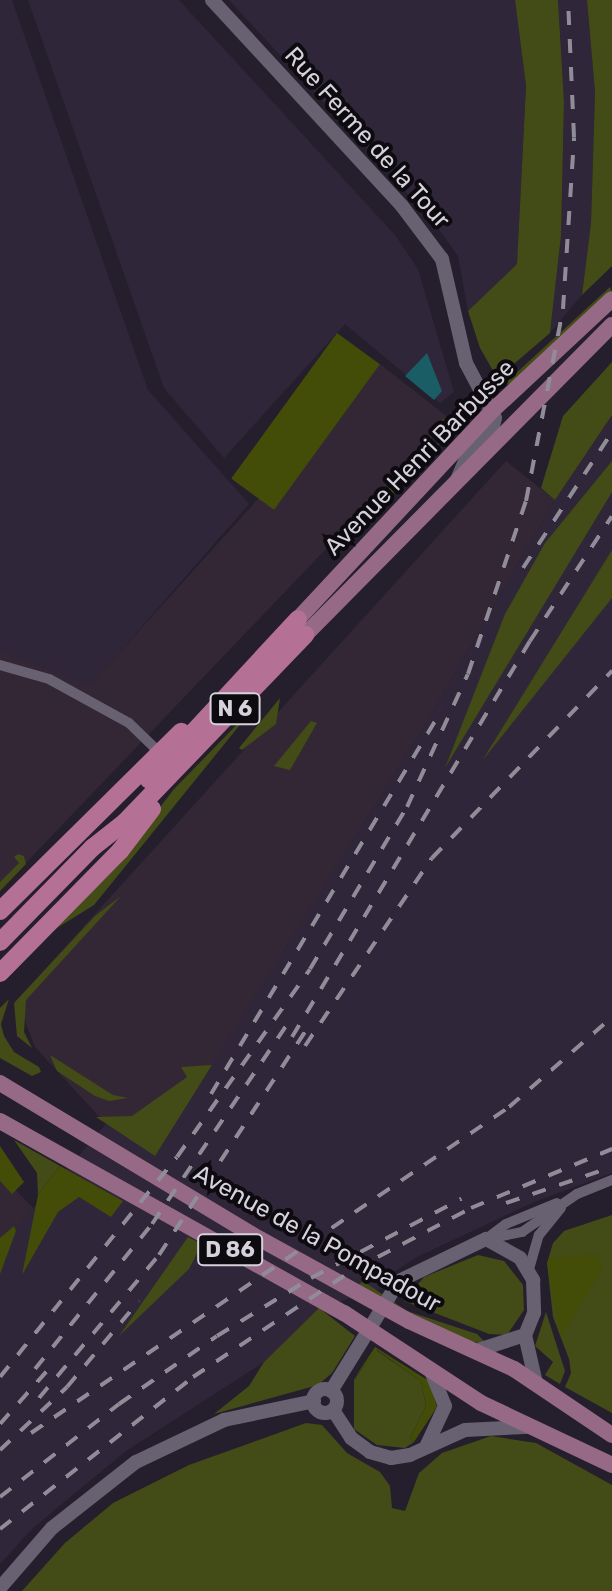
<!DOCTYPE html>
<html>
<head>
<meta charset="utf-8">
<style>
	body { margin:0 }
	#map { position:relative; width:612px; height:1591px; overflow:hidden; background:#251f2d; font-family:Rubik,sans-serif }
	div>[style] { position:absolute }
	.commercial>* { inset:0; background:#332736 }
	.built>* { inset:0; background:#2f2639 }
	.green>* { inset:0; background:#434b16 }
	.forest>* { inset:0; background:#434d08; transform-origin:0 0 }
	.water>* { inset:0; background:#1a5d65 }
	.street>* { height:10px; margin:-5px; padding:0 5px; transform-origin:5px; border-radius:5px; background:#686172 }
	.secondary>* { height:14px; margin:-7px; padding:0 7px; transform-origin:7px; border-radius:7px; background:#686172 }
	.secondary>.ring { margin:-7px; padding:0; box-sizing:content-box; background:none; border:14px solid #686172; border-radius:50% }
	.primary>* { height:16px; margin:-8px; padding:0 8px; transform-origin:8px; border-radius:8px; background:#966a87 }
	.highway>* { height:18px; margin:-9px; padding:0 9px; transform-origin:9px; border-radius:9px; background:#b47095 }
	.rail>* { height:4px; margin-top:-2px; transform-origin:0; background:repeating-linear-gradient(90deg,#918d98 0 14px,transparent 0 28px) }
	span { translate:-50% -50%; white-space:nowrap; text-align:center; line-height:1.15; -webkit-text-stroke:8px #0d0a10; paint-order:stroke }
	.shield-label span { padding:2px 6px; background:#0d0a10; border:2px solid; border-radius:6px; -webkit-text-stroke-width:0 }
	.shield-label { font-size:22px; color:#d6d2dc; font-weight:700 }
	.street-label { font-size:24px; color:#d6d2dc }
</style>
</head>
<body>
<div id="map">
	<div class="commercial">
		<div style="clip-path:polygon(380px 364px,450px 419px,0 890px,0 650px,90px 685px)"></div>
		<div style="clip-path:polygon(506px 461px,555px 500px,421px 732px,159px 1151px,106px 1124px,35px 1047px,17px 1000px)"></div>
		<div style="clip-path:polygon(0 1174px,36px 1211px,0 1247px)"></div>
	</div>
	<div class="built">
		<div style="clip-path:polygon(0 0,12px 0,148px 390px,249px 504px,90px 686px,0 650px)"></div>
		<div style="clip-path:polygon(28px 0,179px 0,395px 235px,418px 269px,454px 392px,440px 403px,345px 324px,224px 458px,164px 388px)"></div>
		<div style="clip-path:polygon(229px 0,515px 0,526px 86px,517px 264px,468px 311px,458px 256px,432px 220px)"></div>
		<div style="clip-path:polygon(558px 0,587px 0,595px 92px,591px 223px,582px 295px,550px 333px,561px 236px,564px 102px)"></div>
		<div style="clip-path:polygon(612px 415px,612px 1173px,534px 1202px,417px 1257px,392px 1273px,381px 1289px,319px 1308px,264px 1362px,126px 1451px,33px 1528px,0 1564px,0 1247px,106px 1124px,159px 1150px,421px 732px,555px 500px)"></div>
	</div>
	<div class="green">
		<div style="clip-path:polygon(515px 0,558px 0,564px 102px,561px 236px,550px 333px,502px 374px,492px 369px,480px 348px,468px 311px,517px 264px,526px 86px)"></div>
		<div style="clip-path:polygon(587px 0,612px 0,612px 266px,582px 295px,591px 223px,595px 92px)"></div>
		<div style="clip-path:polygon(610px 287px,612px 292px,512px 383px,501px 387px)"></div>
		<div style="clip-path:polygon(612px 362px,612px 415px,555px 500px,541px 488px,563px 416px)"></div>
		<div style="clip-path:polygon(441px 418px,456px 427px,409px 475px,402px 474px,417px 458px,413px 453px,431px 451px,450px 430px)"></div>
		<div style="clip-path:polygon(612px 461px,612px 492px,445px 768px,505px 614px,545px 543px)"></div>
		<div style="clip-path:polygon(394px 483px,401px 485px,354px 535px,350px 532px)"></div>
		<div style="clip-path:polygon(612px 550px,612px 598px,482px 761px)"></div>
		<div style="clip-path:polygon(280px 698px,276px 724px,242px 750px,239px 748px)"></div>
		<div style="clip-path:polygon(256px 705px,94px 905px,49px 933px,123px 855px,174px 789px)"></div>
		<div style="clip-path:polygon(311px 721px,317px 723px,290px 770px,274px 766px)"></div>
		<div style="clip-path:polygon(18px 854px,24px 856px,26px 864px,0 891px,0 882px,19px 863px,14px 857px)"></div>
		<div style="clip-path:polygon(121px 896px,26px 1000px,24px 1032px,32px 1048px,17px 1036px,14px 1003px,95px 916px)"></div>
		<div style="clip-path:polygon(9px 999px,1px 1024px,4px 1036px,14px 1052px,39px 1067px,41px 1072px,32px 1076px,0 1058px,0 1008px)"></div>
		<div style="clip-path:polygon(50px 1055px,113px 1095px,128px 1098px,109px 1101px,95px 1096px,57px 1071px)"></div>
		<div style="clip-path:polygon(212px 1065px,155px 1156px,96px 1117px,132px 1116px,187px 1077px,181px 1067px)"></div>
		<div style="clip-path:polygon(14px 1140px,60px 1166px,38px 1195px,37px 1173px)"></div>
		<div style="clip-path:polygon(612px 1215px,612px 1413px,565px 1387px,571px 1373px,569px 1359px,553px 1317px,547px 1263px,553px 1243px,564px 1231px)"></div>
		<div style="clip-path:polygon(188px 1237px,202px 1244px,189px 1269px,119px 1336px)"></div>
		<div style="clip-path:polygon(478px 1255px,504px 1261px,523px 1285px,524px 1310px,507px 1335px,489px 1334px,404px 1301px,424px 1277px)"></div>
		<div style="clip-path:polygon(363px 1281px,407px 1311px,477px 1334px,486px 1343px,469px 1342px,406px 1312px,358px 1285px)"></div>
		<div style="clip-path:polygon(319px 1308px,355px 1336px,332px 1373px,318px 1385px,214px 1414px,249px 1386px,264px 1362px)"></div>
		<div style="clip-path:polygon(546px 1312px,565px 1371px,560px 1384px,545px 1375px,553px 1362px,535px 1346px)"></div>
		<div style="clip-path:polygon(376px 1350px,421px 1381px,426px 1406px,410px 1438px,414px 1442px,405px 1448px,377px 1445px,354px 1429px,354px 1380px)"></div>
		<div style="clip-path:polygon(306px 1423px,322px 1425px,347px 1453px,380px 1472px,390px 1486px,392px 1508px,405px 1511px,419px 1473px,442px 1453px,491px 1436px,536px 1443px,612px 1485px,612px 1591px,22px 1591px,65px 1543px,113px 1503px,189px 1465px)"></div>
	</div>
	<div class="forest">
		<div style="left:337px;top:333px;width:53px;height:180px;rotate:36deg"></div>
		<div style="clip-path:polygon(0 1146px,24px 1182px,12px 1194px,0 1181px)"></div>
		<div style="clip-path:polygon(60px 1166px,123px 1201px,111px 1217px,79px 1197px,58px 1212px,22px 1275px,38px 1195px)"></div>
		<div style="clip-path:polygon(14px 1226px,16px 1231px,0 1274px,0 1238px)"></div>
		<div style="clip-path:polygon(599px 1254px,602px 1269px,561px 1337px,547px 1263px,553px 1258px)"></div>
		<div style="clip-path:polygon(375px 1347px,429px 1381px,437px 1407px,414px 1442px,410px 1438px,426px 1406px,421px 1381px,377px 1350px,354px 1379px)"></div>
	</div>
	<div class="water">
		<div style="clip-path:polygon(427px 353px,442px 391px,434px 400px,405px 376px)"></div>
	</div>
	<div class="street">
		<div style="left:0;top:665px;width:51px;rotate:15.9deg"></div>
		<div style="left:49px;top:679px;width:91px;rotate:28.8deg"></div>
		<div style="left:129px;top:723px;width:40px;rotate:44deg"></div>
		<div style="left:486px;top:1239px;width:37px;rotate:-11deg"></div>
		<div style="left:522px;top:1232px;width:67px;rotate:-34.6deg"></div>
		<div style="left:577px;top:1194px;width:38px;rotate:-22deg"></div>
		<div style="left:486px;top:1239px;width:25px;rotate:-37deg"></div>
		<div style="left:506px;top:1224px;width:55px;rotate:-22.4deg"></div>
		<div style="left:529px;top:1269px;width:35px;rotate:-74deg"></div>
		<div style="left:539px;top:1235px;width:35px;rotate:-51deg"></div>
	</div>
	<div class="secondary">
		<div style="left:212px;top:0;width:280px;rotate:47.3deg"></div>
		<div style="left:402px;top:206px;width:66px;rotate:53deg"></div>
		<div style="left:442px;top:259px;width:107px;rotate:77deg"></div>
		<div style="left:466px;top:363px;width:62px;rotate:62.2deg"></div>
		<div style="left:495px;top:418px;width:9px;rotate:103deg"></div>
		<div style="left:493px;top:427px;width:37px;rotate:133deg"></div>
		<div style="left:468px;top:454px;width:28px;rotate:113deg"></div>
		<div style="left:475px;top:1351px;width:52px;rotate:-17.7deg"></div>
		<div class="ring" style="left:313px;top:1389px;width:10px;height:10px"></div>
		<div style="left:331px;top:1391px;width:129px;rotate:-58.3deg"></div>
		<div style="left:399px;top:1281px;width:97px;rotate:-25.8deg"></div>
		<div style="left:486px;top:1239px;width:39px;rotate:29deg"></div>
		<div style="left:520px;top:1258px;width:26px;rotate:59deg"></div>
		<div style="left:533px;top:1280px;width:33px;rotate:88deg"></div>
		<div style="left:534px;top:1313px;width:24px;rotate:112deg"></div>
		<div style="left:525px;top:1335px;width:49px;rotate:77.1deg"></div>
		<div style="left:333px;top:1410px;width:33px;rotate:57deg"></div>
		<div style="left:351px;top:1438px;width:24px;rotate:36deg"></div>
		<div style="left:370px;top:1452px;width:22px;rotate:16deg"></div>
		<div style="left:391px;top:1458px;width:19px;rotate:-9deg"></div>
		<div style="left:410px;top:1455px;width:60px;rotate:-24.4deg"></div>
		<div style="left:465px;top:1430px;width:60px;rotate:-2.9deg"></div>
		<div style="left:426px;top:1447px;width:45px;rotate:-65.1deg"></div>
		<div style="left:445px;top:1406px;width:37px;rotate:-112deg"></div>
		<div style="left:0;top:1588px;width:79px;rotate:-49.1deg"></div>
		<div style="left:52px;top:1528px;width:107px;rotate:-38.2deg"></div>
		<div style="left:136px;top:1462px;width:98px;rotate:-25.5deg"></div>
		<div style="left:224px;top:1420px;width:92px;rotate:-11.9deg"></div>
	</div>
	<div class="primary">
		<div style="left:298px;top:619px;width:287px;rotate:-47deg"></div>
		<div style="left:494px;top:409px;width:161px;rotate:-43deg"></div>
		<div style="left:305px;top:635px;width:436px;rotate:-45.3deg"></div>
		<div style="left:0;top:1083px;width:303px;rotate:31deg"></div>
		<div style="left:260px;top:1239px;width:170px;rotate:28.8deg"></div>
		<div style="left:409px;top:1321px;width:115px;rotate:24.6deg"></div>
		<div style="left:514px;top:1369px;width:118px;rotate:34deg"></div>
		<div style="left:0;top:1121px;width:394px;rotate:29.2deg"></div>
		<div style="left:344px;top:1313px;width:164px;rotate:33.3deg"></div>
		<div style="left:481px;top:1403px;width:145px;rotate:25.3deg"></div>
	</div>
	<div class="highway">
		<div style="left:149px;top:780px;width:219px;rotate:-47.2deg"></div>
		<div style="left:0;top:911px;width:255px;rotate:-44.7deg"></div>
		<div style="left:0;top:942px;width:132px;rotate:-45.6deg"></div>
		<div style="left:92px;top:848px;width:42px;rotate:-38.2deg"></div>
		<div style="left:125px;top:822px;width:260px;rotate:-46.1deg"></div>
		<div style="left:0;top:973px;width:171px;rotate:-45.5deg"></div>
		<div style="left:120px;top:851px;width:53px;rotate:-52.7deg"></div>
	</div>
	<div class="rail">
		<div style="left:523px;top:568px;width:163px;rotate:-56.8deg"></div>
		<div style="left:292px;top:1037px;width:462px;rotate:-59deg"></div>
		<div style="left:530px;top:641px;width:149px;rotate:-56.7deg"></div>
		<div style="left:305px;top:1046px;width:227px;rotate:-56deg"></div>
		<div style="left:432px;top:858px;width:260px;rotate:-46.1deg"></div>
		<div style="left:211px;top:1094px;width:448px;rotate:-59deg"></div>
		<div style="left:506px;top:1203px;width:112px;rotate:-18.8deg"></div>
		<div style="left:35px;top:1369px;width:186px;rotate:-51.1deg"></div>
		<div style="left:152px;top:1224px;width:250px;rotate:-55.9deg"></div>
		<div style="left:0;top:1377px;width:282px;rotate:-51.2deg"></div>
		<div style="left:177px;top:1157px;width:230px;rotate:-54.7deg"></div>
		<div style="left:310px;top:969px;width:189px;rotate:-59.1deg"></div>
		<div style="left:407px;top:807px;width:146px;rotate:-65.4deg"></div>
		<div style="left:468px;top:674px;width:182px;rotate:-71.5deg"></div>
		<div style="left:526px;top:501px;width:196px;rotate:-79.1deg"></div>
		<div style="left:563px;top:309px;width:172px;rotate:-86.3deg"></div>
		<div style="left:574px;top:137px;width:137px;rotate:-92.5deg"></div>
		<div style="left:39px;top:1398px;width:187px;rotate:-50deg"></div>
		<div style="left:159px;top:1255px;width:269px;rotate:-56.8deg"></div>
		<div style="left:0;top:1424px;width:81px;rotate:-48.5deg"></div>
		<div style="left:31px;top:1433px;width:579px;rotate:-34.29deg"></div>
		<div style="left:509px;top:1107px;width:137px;rotate:-41.1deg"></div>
		<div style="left:0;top:1450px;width:92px;rotate:-43.2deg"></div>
		<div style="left:67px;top:1387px;width:112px;rotate:-50.1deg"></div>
		<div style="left:0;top:1497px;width:151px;rotate:-38deg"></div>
		<div style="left:119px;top:1404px;width:119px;rotate:-34.8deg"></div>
		<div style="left:217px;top:1336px;width:110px;rotate:-31.7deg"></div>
		<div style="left:311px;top:1278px;width:170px;rotate:-27.8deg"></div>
		<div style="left:0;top:1529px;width:246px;rotate:-38.2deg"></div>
		<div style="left:193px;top:1377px;width:192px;rotate:-33.8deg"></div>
		<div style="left:353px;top:1270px;width:133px;rotate:-27.7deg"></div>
		<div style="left:471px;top:1208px;width:153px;rotate:-22.7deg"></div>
	</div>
	<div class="shield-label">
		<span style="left:235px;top:709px">N 6</span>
		<span style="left:230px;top:1250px">D 86</span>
	</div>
	<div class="street-label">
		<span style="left:367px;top:138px;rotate:48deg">Rue Ferme de la Tour</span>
		<span style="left:420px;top:458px;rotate:-46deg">Avenue Henri Barbusse</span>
		<span style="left:317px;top:1239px;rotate:29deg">Avenue de la Pompadour</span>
	</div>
</div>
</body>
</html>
